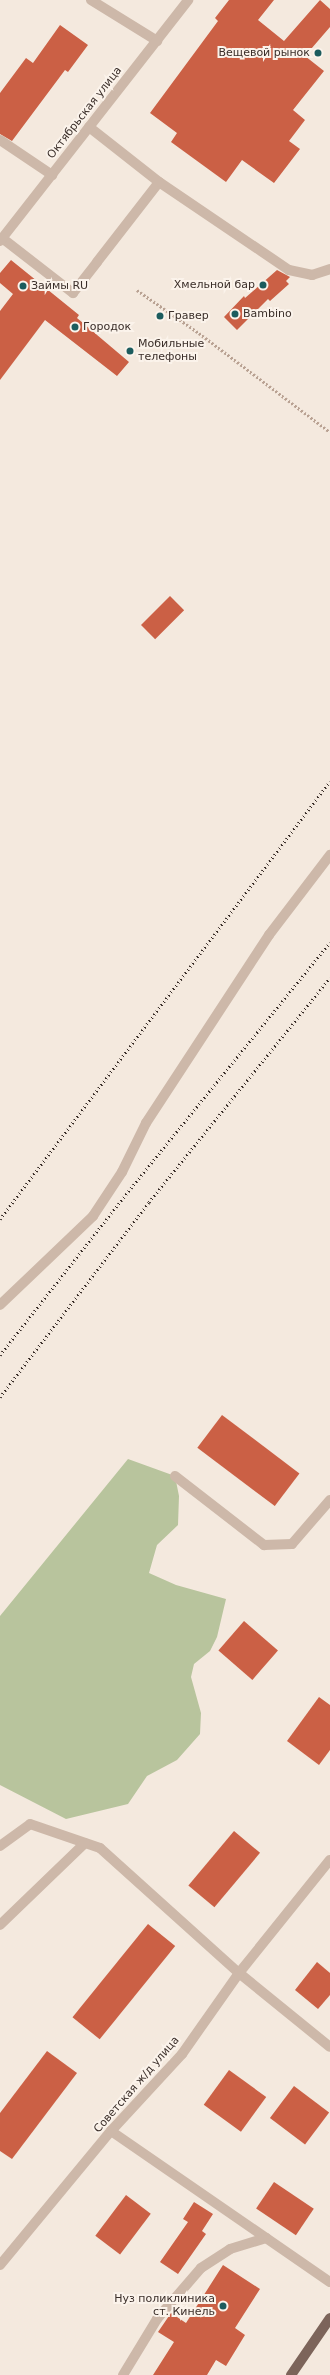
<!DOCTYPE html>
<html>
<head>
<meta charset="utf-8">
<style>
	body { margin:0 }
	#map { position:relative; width:330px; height:2375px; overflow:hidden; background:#f4e9de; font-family:"DejaVu Sans",sans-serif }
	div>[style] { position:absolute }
	.green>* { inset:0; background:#b8c49d }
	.building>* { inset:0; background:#cb6045; transform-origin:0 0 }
	.path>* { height:2.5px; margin-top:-1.25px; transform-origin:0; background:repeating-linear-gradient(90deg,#b9a293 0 2px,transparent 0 4px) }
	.minor>* { height:10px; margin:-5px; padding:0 5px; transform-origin:5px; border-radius:5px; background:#cdb8a9 }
	.major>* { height:10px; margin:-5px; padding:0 5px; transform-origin:5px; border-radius:5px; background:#7c645a }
	.rail>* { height:3px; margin-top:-1.5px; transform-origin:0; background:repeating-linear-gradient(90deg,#3a2e29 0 1px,transparent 0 4px) }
	.dots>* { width:11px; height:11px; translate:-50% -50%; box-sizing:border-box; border:2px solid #fbf3eb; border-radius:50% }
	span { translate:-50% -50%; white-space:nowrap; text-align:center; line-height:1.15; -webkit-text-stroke:4px #fbf3eb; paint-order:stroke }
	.poi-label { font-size:11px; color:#3a2e29 }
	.right { translate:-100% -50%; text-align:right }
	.left { translate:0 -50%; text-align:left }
	.street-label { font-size:11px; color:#3a2e29 }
</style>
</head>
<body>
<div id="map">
	<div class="green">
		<div style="clip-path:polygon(128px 1459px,175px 1476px,179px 1496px,178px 1525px,157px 1545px,149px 1573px,176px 1585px,226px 1599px,217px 1637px,210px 1651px,194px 1664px,191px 1677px,201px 1713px,200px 1734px,177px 1760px,147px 1776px,128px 1804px,66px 1819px,0 1785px,0 1616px)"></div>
	</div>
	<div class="building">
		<div style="clip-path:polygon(229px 0,274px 0,258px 20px,284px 41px,320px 0,330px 9px,330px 27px,305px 56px,324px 71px,293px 110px,305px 120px,289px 141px,300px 149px,274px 183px,242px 160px,226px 182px,171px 142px,177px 133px,150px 113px,218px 21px,215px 18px)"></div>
		<div style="clip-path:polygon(60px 25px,88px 45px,68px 72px,65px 70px,12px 141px,0 134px,0 93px,26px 58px,33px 63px)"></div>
		<div style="clip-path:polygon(11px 260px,79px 315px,77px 318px,129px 362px,117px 376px,45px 320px,0 380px,0 311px,13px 294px,0 283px,0 273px)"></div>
		<div style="clip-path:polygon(277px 270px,290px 277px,286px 281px,289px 284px,270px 301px,268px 299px,237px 330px,224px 317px,244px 296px,245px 298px)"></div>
		<div style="left:170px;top:596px;width:20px;height:41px;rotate:45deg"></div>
		<div style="left:222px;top:1415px;width:97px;height:41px;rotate:37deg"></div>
		<div style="left:244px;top:1621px;width:45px;height:39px;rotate:41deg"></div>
		<div style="clip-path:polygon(319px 1697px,330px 1705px,330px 1750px,319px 1765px,287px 1741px)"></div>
		<div style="left:234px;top:1831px;width:34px;height:71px;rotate:40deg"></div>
		<div style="left:148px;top:1924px;width:35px;height:120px;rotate:39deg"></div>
		<div style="clip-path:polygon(317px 1962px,330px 1973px,330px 1995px,318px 2009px,295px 1990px)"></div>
		<div style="clip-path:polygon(47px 2051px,77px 2073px,12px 2159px,0 2151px,0 2113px)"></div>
		<div style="left:229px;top:2070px;width:46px;height:43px;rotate:36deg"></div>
		<div style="left:294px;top:2086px;width:44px;height:40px;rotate:37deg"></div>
		<div style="left:274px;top:2182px;width:48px;height:32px;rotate:34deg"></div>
		<div style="left:126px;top:2195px;width:31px;height:51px;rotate:37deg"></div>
		<div style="clip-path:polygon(194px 2202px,213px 2214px,202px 2231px,206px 2234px,178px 2274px,160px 2262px,188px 2222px,183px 2219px)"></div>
		<div style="clip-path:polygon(223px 2265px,260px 2289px,235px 2328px,245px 2335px,226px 2366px,216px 2360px,207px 2375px,153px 2375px,174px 2342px,158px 2332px,171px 2313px,186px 2323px)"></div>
	</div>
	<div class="path">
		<div style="left:137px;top:290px;width:75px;rotate:34.7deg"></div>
		<div style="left:199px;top:333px;width:164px;rotate:37.1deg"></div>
	</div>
	<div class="minor">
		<div style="left:91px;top:0;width:78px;rotate:31.8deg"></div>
		<div style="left:0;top:140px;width:63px;rotate:33.9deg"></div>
		<div style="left:159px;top:182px;width:157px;rotate:34.1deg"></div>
		<div style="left:289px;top:270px;width:24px;rotate:12deg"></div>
		<div style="left:312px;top:275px;width:19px;rotate:-18deg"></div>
		<div style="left:2px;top:238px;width:90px;rotate:37.8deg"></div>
		<div style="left:73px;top:293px;width:39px;rotate:-52deg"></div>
		<div style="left:97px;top:262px;width:101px;rotate:-52.2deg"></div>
		<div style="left:159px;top:182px;width:89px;rotate:-141.8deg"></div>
		<div style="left:0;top:241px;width:306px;rotate:-52deg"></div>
		<div style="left:0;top:1305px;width:129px;rotate:-43.7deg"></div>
		<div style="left:93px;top:1216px;width:53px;rotate:-56.6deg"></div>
		<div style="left:122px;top:1172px;width:55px;rotate:-63.9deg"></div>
		<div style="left:146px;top:1123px;width:225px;rotate:-56.8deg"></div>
		<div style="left:269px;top:935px;width:101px;rotate:-52.7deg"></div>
		<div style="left:175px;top:1476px;width:113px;rotate:37.8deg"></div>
		<div style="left:264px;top:1545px;width:28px;rotate:-2deg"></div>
		<div style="left:292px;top:1544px;width:58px;rotate:-49.2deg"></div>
		<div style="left:0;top:1846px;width:37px;rotate:-36deg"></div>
		<div style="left:30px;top:1824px;width:74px;rotate:18.9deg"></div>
		<div style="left:100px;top:1848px;width:187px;rotate:42deg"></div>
		<div style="left:239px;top:1973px;width:117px;rotate:39.1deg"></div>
		<div style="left:0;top:1925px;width:118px;rotate:-44deg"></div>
		<div style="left:111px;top:2131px;width:266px;rotate:34.6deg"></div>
		<div style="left:0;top:2265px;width:174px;rotate:-50.4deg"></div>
		<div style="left:111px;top:2131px;width:105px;rotate:-47.3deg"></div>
		<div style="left:182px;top:2054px;width:99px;rotate:-54.9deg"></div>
		<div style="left:239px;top:1973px;width:145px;rotate:-51.2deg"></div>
		<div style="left:123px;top:2375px;width:66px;rotate:-58.7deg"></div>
		<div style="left:157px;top:2319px;width:67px;rotate:-49.2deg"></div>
		<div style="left:201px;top:2268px;width:35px;rotate:-33deg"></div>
		<div style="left:230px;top:2249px;width:38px;rotate:-17deg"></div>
	</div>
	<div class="major">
		<div style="left:291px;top:2375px;width:69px;rotate:-55.6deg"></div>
	</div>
	<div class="rail">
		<div style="left:0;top:1219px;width:548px;rotate:-53deg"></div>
		<div style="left:0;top:1355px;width:212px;rotate:-51.9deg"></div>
		<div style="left:131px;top:1188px;width:316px;rotate:-51deg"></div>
		<div style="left:0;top:1397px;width:245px;rotate:-52.6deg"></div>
		<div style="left:149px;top:1202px;width:288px;rotate:-51.1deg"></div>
	</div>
	<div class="dots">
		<div style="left:318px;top:53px;background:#1c5c5e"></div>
		<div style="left:263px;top:285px;background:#1c5c5e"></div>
		<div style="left:23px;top:286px;background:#1c5c5e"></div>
		<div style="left:235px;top:314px;background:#1c5c5e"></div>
		<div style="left:160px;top:316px;background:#1c5c5e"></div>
		<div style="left:75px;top:327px;background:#1c5c5e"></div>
		<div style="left:130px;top:351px;background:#1c5c5e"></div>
		<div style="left:223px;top:2306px;background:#1c5c5e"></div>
	</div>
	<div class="poi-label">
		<span class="right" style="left:310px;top:53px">Вещевой рынок</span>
		<span class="right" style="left:255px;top:285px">Хмельной бар</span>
		<span class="left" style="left:31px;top:286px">Займы RU</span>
		<span class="left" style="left:243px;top:314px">Bambino</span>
		<span class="left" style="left:168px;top:316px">Гравер</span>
		<span class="left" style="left:83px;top:327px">Городок</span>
		<span class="left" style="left:138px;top:351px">Мобильные<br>телефоны</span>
		<span class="right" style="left:215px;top:2306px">Нуз поликлиника<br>ст. Кинель</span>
	</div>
	<div class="street-label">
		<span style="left:85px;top:113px;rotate:-52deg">Октябрьская улица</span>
		<span style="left:137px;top:2085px;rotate:-49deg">Советская ж/д улица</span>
	</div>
</div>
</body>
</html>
